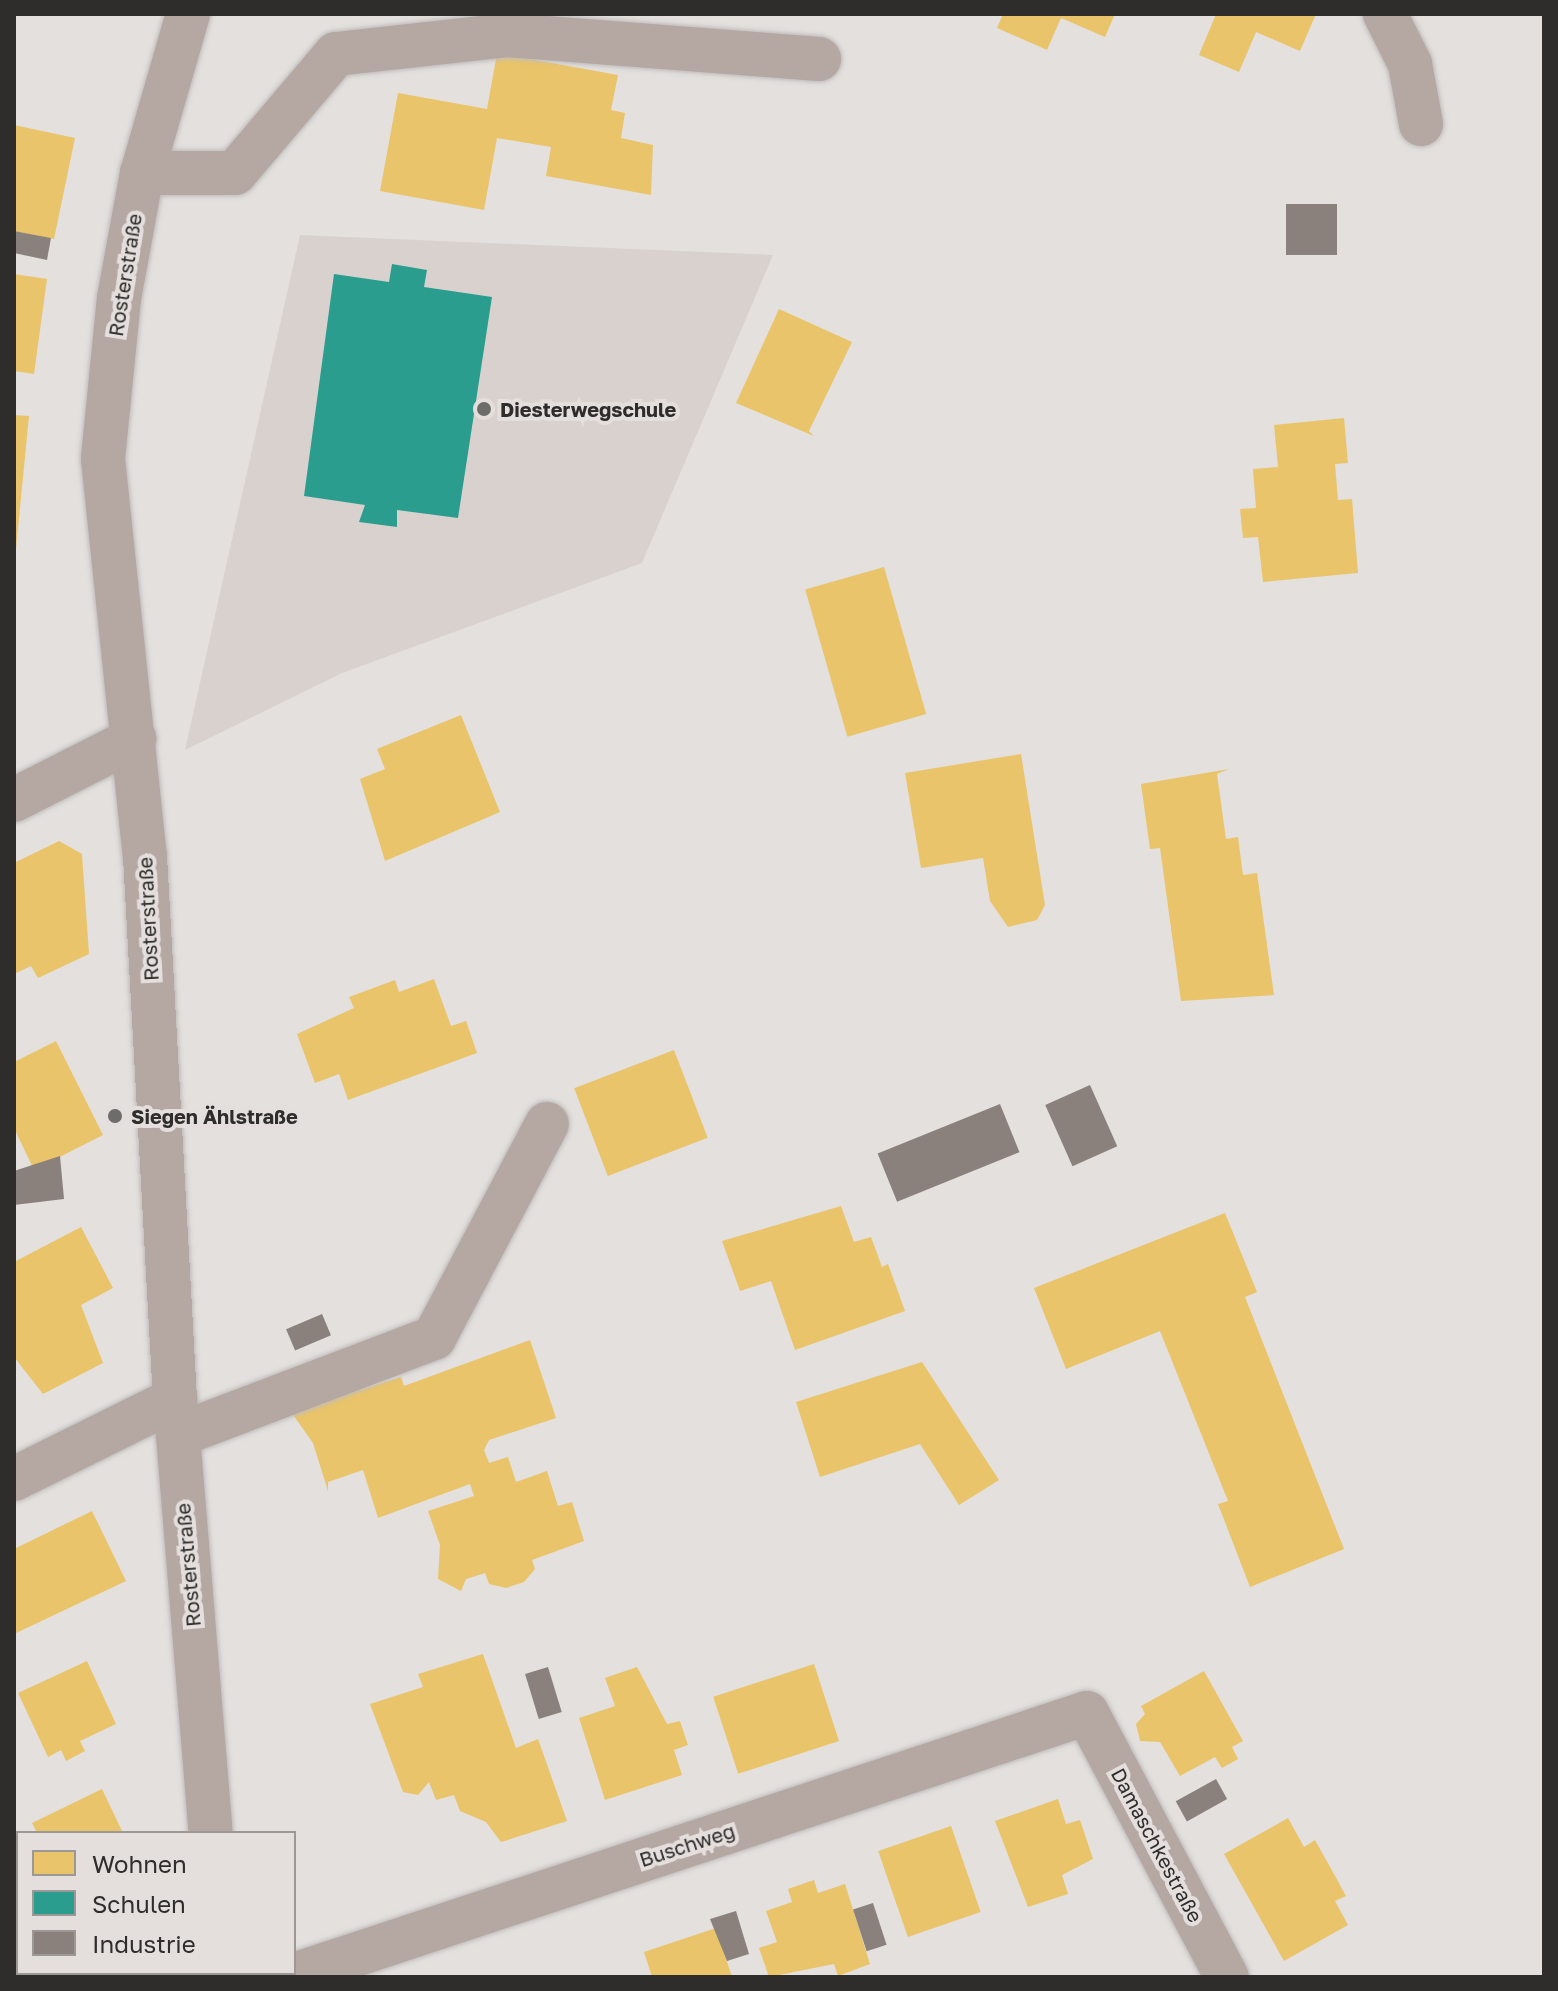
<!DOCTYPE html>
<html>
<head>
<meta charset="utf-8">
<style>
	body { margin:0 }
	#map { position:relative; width:1558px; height:1991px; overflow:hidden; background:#e3e0de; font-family:"Golos Text",sans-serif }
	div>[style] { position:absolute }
	.built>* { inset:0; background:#d9d1cd }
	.homes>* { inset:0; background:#e9c46a; transform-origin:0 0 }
	.schools>* { inset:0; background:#2a9d8f }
	.industry>* { inset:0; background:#8a817c; transform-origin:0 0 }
	.roads { filter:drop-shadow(0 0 2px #bebcbb) drop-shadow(0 0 2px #bebcbb) }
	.minor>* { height:44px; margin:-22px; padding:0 22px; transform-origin:22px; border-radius:22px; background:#b5a7a1 }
	.dots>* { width:22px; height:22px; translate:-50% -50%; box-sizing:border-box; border:4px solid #e4dfdd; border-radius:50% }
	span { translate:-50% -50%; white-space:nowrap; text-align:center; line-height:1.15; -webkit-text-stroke:8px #e4dfdd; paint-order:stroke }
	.street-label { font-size:20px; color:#2e2d2c }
	.poi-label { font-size:20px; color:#2e2d2c; font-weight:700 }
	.left { translate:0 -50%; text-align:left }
	.frame { position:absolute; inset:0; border:16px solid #2e2d2c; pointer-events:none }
	.legend { position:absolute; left:16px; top:1831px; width:280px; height:144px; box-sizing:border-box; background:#e4dfdd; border:2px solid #9b9896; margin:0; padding:10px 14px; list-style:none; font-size:24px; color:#2e2d2c }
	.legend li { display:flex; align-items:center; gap:16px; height:40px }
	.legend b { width:40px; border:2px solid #9b9896 }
</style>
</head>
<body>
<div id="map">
	<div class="built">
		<div style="clip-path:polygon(300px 235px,773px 255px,642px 563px,342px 673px,185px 750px)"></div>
	</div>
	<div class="homes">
		<div style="clip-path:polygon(1003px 14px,1115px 14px,1105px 37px,1061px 18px,1047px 50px,997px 28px)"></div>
		<div style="clip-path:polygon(1216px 14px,1316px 14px,1300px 51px,1256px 32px,1239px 72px,1199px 55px)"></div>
		<div style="clip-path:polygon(497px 53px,618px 75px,611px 110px,625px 113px,621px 138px,653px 145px,651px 195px,546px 176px,551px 147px,497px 138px,484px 210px,380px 191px,398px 93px,487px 109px)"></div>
		<div style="clip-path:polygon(14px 125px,75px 138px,54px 239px,14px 231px)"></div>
		<div style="clip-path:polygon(14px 274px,47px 279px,34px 374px,14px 371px)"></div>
		<div style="clip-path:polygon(779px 309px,852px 342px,809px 431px,814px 436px,736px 403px)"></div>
		<div style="clip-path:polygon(14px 415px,29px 416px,16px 549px,14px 549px)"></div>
		<div style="clip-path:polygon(1344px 418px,1348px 463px,1335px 464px,1338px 500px,1352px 499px,1358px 573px,1263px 582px,1258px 537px,1243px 538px,1240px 509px,1256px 508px,1253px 469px,1278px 467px,1274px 425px)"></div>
		<div style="left:884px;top:567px;width:153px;height:82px;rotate:74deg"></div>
		<div style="clip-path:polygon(461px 715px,500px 812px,385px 861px,360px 779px,385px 769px,377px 749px)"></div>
		<div style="clip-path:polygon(1021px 754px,1045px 905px,1037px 920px,1008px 927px,990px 901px,983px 858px,921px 868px,905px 773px)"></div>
		<div style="clip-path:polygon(1229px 769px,1217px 774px,1226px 839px,1238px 837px,1243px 875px,1257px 873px,1274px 995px,1181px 1001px,1160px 848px,1150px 849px,1141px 784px)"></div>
		<div style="clip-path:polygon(59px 841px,82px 854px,89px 954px,38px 978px,31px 966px,14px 974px,14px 863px)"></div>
		<div style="clip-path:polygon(434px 979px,451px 1026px,466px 1021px,477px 1053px,348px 1100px,339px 1074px,315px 1083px,297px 1034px,354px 1008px,349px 997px,395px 980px,399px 992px)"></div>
		<div style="clip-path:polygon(56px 1041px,103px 1135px,34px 1170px,14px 1128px,14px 1062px)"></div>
		<div style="left:674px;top:1050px;width:94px;height:107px;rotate:69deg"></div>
		<div style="clip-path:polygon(841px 1206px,854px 1242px,871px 1237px,882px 1267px,888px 1264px,905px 1311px,795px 1350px,771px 1281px,740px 1291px,722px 1241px)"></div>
		<div style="clip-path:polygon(1225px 1213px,1257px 1292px,1245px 1297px,1344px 1549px,1250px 1587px,1218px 1504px,1228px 1501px,1160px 1331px,1066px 1369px,1034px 1288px)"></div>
		<div style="clip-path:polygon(81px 1227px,113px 1288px,81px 1305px,103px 1363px,43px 1394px,14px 1357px,14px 1262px)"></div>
		<div style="clip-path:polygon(530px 1340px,556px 1418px,489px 1440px,484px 1450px,489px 1463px,508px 1457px,516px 1482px,547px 1471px,558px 1506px,572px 1502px,584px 1541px,532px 1560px,535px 1569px,524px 1582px,506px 1588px,489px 1584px,485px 1573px,466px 1579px,461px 1591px,438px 1579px,440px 1545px,428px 1511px,474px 1496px,470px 1484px,378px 1518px,363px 1470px,328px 1482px,328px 1491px,313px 1443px,291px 1412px,401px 1377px,404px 1386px)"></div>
		<div style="clip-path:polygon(922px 1362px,999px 1480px,959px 1505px,920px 1444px,820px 1477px,796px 1402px)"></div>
		<div style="clip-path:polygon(92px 1511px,126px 1581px,14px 1634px,14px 1549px)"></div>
		<div style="clip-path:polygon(483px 1654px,516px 1748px,538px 1739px,567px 1821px,501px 1842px,486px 1822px,460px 1811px,454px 1795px,436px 1800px,429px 1782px,418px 1795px,403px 1792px,370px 1704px,423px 1687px,418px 1674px)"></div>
		<div style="clip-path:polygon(87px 1661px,116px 1724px,80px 1741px,85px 1751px,66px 1761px,61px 1750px,48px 1757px,18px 1693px)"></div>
		<div style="left:814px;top:1664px;width:81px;height:106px;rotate:72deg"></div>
		<div style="clip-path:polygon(637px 1667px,667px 1724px,680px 1721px,688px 1745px,674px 1750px,682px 1775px,605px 1800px,579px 1718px,615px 1706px,605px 1678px)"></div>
		<div style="clip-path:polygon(1204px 1671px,1243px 1741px,1232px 1747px,1238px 1759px,1222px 1768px,1215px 1757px,1180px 1776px,1160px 1742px,1140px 1741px,1136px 1724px,1145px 1714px,1141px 1706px)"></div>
		<div style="clip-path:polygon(102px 1789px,123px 1833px,37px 1833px,32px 1823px)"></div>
		<div style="clip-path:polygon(1058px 1799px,1066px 1824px,1080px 1820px,1093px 1859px,1062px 1875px,1068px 1894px,1028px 1907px,995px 1821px)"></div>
		<div style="clip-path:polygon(1288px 1818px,1304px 1847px,1315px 1840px,1329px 1865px,1346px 1896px,1335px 1901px,1348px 1925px,1284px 1961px,1224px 1854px)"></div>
		<div style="left:951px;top:1826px;width:91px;height:77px;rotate:71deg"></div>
		<div style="clip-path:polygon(814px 1880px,818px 1893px,845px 1884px,870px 1964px,838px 1976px,834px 1964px,769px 1977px,759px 1948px,777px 1942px,766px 1911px,792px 1902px,788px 1889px)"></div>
		<div style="clip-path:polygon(716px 1928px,732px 1977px,652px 1977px,644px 1952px)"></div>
		<div style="clip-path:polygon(18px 1957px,18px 1973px,153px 1977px,20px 1977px,14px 1965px)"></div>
	</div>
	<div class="schools">
		<div style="clip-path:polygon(392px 264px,427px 270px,424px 287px,492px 297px,458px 518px,397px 510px,397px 527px,359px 522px,365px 505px,304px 496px,334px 274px,389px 282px)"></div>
	</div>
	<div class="industry">
		<div style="left:1286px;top:204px;width:51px;height:51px"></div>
		<div style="clip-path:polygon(14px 231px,51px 238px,47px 260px,14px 253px)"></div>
		<div style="left:1090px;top:1085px;width:67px;height:49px;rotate:66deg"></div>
		<div style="left:1000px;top:1104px;width:52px;height:132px;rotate:68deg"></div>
		<div style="clip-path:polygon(60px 1156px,64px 1199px,14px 1205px,14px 1171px)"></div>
		<div style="left:322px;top:1314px;width:23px;height:39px;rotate:67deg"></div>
		<div style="left:548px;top:1667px;width:47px;height:24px;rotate:73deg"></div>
		<div style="left:1216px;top:1779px;width:23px;height:46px;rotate:61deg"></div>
		<div style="left:873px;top:1903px;width:44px;height:21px;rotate:72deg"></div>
		<div style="clip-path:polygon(736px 1911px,749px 1954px,727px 1961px,710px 1919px)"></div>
	</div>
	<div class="roads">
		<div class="minor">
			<div style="left:188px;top:14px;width:166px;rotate:106.1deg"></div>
			<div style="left:142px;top:173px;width:127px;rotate:100.4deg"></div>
			<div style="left:119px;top:298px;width:162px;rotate:95.7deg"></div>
			<div style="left:103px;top:459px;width:399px;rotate:84deg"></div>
			<div style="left:145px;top:856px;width:544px;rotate:86.84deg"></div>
			<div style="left:175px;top:1399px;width:435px;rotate:85.3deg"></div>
			<div style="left:1385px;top:14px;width:56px;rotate:63.4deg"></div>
			<div style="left:1410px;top:64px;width:61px;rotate:79.6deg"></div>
			<div style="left:142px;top:173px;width:93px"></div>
			<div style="left:235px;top:173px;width:156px;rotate:-49.7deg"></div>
			<div style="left:336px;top:54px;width:172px;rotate:-6.3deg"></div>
			<div style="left:507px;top:35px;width:313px;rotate:4.4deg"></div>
			<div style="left:14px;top:800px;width:135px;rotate:-26.9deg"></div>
			<div style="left:178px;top:1435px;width:274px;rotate:-20.8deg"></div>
			<div style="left:434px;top:1338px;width:242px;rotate:-62.2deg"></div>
			<div style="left:14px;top:1479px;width:180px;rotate:-26.4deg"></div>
			<div style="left:225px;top:1973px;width:4px;rotate:90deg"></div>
			<div style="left:288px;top:1977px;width:841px;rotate:-18.28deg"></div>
			<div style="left:1087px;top:1713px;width:299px;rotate:62.1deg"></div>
		</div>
	</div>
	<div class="dots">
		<div style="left:484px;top:409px;background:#6d6c6a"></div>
		<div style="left:115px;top:1116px;background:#6d6c6a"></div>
	</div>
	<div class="street-label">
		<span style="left:125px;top:275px;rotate:-81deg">Rosterstraße</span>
		<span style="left:148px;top:919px;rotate:-93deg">Rosterstraße</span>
		<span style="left:188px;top:1565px;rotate:-95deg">Rosterstraße</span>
		<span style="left:687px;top:1845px;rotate:-18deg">Buschweg</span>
		<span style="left:1157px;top:1845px;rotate:62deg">Damaschkestraße</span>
	</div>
	<div class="poi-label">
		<span class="left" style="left:500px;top:409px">Diesterwegschule</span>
		<span class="left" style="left:131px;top:1116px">Siegen Ählstraße</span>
	</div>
	<div class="frame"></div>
	<ul class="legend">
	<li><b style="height:22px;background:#e9c46a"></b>Wohnen</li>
	<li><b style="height:22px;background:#2a9d8f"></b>Schulen</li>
	<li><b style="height:22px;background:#8a817c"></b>Industrie</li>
	</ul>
</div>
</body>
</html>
